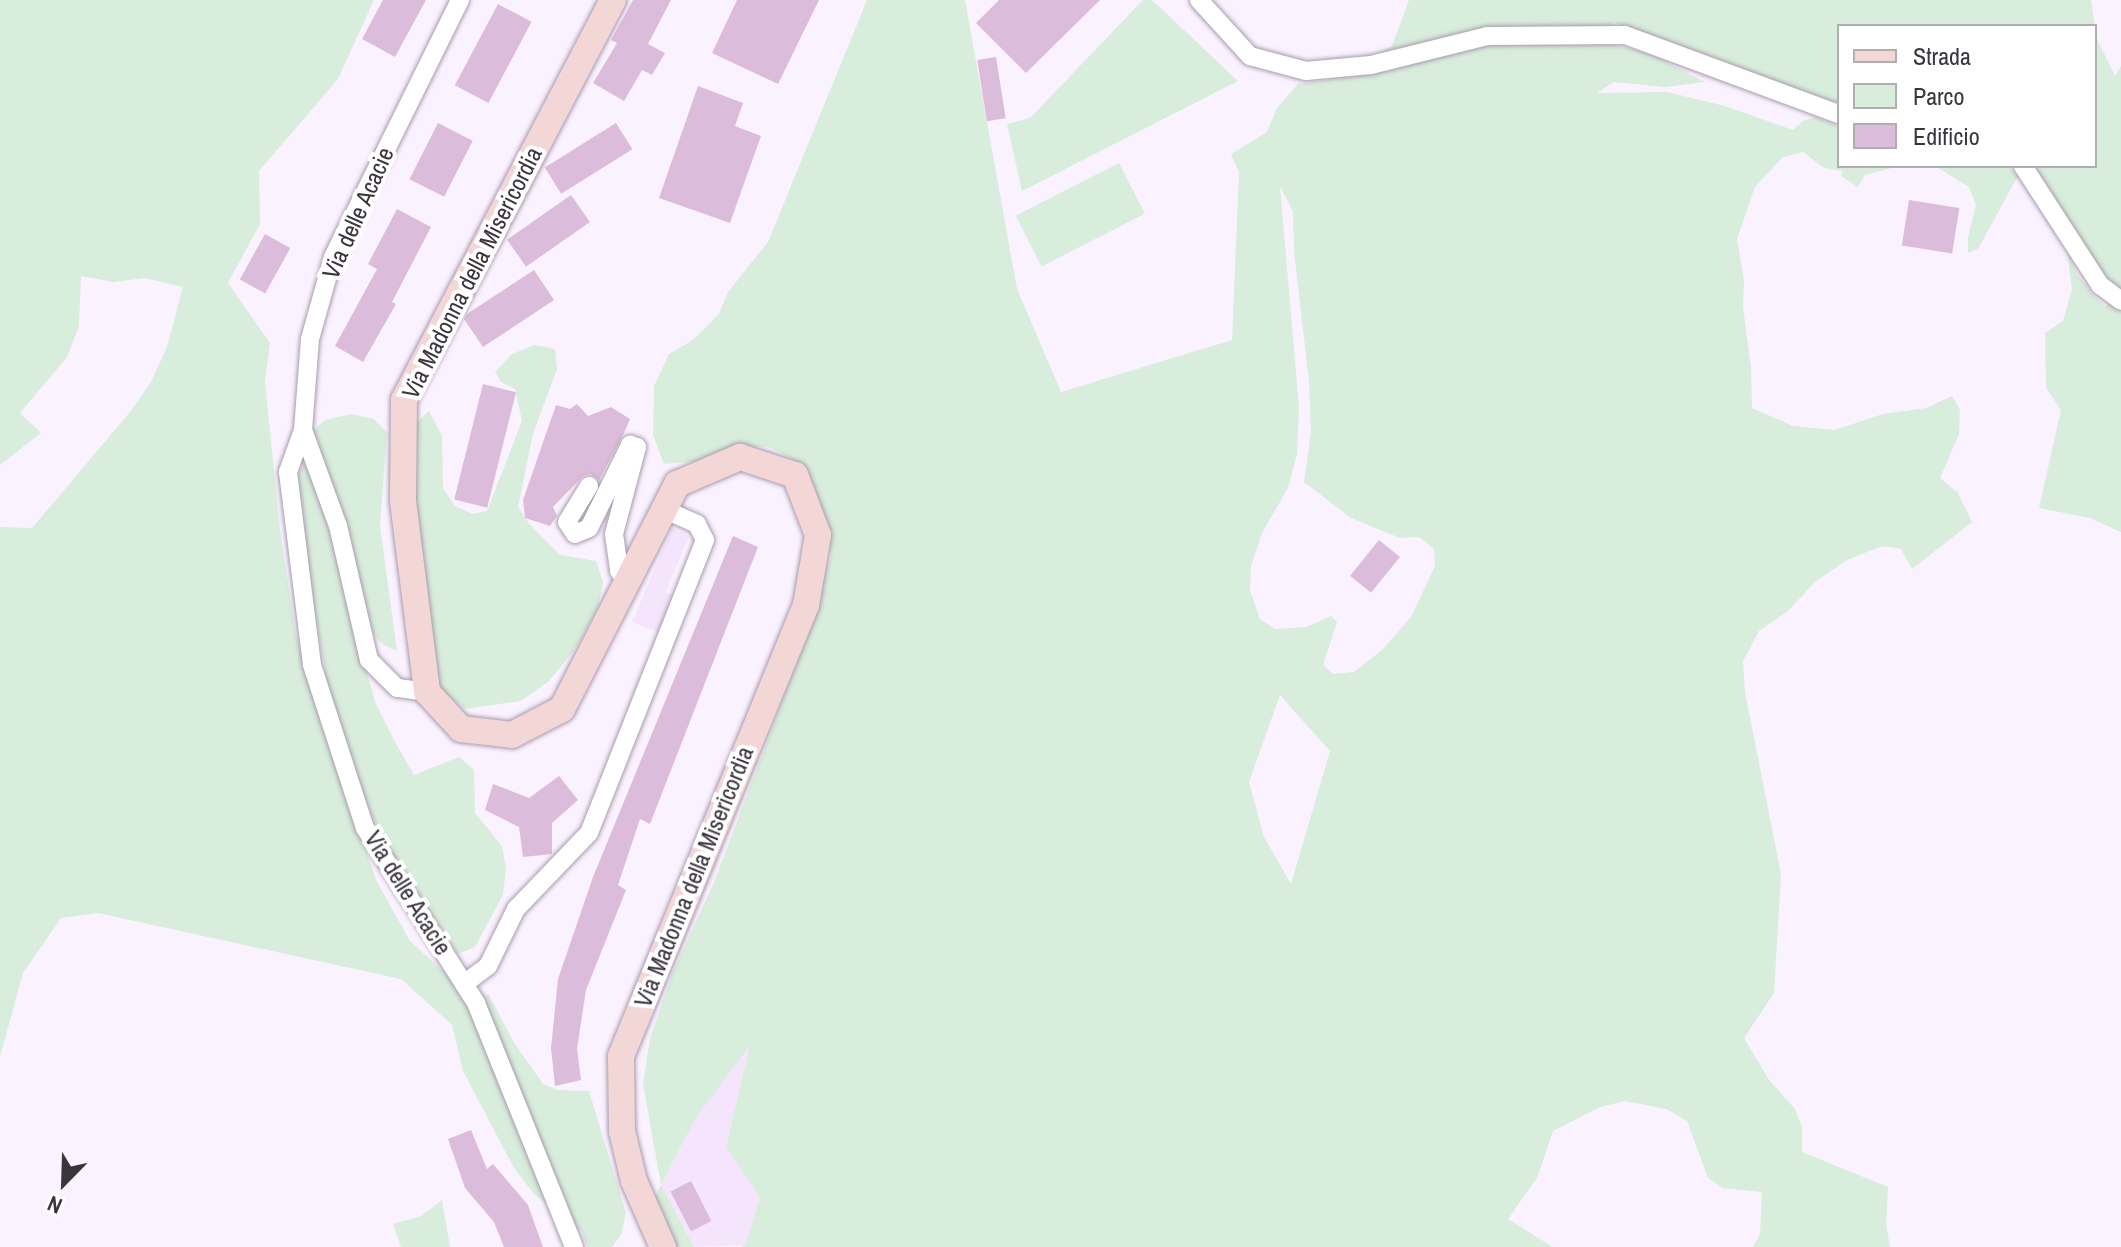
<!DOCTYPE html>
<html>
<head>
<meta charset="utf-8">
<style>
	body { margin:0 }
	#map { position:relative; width:2121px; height:1247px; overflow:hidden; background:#fbf2ff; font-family:"Archivo Narrow",sans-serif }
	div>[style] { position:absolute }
	.built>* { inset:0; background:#f4e5fc }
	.green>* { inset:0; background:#d8eddb; transform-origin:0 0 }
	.building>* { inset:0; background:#dbbddb; transform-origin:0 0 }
	.roads { filter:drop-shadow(0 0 2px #a89baf) drop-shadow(0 0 2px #a89baf) }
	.minor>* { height:18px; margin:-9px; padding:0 9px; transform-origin:9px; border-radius:9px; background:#fff }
	.secondary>* { height:26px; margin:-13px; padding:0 13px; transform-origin:13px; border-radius:13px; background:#f2d7d6 }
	span { translate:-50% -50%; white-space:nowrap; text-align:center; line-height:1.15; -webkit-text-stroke:8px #fff; paint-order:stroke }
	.street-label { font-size:24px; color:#3a343d }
	.legend { position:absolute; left:1837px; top:24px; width:260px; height:144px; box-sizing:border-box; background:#fff; border:2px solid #b0aeb1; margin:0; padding:10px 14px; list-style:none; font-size:24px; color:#3a343d }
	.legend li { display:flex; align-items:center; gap:16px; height:40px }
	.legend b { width:40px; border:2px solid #b0aeb1 }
	.north { position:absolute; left:24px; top:1143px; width:80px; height:80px; -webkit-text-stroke:6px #fff; paint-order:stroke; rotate:203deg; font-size:22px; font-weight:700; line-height:32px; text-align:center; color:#3a343d }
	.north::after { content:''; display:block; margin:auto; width:28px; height:36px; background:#3a343d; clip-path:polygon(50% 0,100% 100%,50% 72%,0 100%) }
</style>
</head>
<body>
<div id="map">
	<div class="built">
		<div style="clip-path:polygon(672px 528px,689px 536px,666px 592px,675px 597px,660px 633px,632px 622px)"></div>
		<div style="clip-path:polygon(751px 1043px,726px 1146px,760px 1197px,746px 1245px,694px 1247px,661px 1185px,694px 1121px)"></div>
	</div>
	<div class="green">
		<div style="clip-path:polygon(0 0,374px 0,338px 79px,259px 171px,260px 224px,228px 283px,270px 343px,265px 382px,280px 530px,296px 635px,376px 880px,410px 941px,468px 994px,489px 995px,513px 1041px,543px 1084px,558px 1090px,589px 1091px,626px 1213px,621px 1235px,612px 1247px,587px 1247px,581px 1231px,534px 1194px,514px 1168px,463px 1071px,452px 1025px,401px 979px,98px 913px,61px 918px,23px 973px,0 1057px,0 527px,32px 528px,130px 412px,151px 382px,167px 347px,183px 287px,145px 278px,113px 282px,81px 276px,79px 326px,67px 357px,20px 413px,41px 433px,0 465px)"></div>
		<div style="clip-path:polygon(evenodd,867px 0,965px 0,1017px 289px,1061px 392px,1232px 340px,1239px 172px,1231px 154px,1267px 132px,1277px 108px,1298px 84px,1390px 71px,1458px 50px,1519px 39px,1587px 39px,1649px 53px,1705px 82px,1665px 87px,1614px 82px,1597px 93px,1667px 92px,1725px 106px,1793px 130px,1803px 121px,1816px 117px,1839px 126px,1839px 166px,1899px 166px,1865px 175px,1858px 187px,1841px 176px,1843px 171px,1824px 168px,1803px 152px,1783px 157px,1755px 187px,1737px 239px,1744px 281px,1743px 307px,1751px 367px,1752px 408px,1793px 426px,1835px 430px,1883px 414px,1926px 408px,1952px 396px,1960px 410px,1959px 434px,1940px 478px,1958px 493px,1972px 522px,1912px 569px,1901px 549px,1882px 546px,1847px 560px,1816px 581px,1788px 611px,1759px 631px,1743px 661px,1745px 692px,1781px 874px,1774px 993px,1744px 1038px,1769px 1080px,1795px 1109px,1802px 1127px,1802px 1152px,1888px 1187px,1886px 1224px,1890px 1247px,1753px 1247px,1760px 1234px,1762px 1192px,1723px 1188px,1708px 1178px,1687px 1121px,1666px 1109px,1625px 1101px,1600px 1107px,1553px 1131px,1537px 1178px,1508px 1219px,1553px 1247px,741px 1247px,746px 1244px,760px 1197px,726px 1147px,750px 1045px,694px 1121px,661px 1185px,694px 1247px,676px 1247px,654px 1198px,661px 1185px,643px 1084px,650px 1038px,673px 972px,715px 880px,796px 665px,831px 556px,822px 511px,810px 480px,796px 461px,769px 447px,741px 446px,697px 461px,664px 464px,653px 435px,654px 386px,669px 354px,693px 340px,719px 314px,728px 292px,768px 242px,867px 0,1280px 186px,1293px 212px,1294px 251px,1309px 382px,1311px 432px,1304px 482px,1351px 518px,1400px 538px,1419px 537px,1434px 549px,1435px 566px,1411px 617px,1382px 650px,1354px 672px,1333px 674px,1323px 665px,1337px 622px,1331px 616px,1306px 627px,1275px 629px,1260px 619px,1250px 591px,1251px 566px,1262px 533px,1288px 488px,1297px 454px,1299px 408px,1280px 186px,867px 0,1280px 695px,1330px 751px,1291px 884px,1264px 837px,1249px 782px,1280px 695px)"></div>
		<div style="clip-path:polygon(1143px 0,1152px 0,1238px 81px,1022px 191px,1007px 124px,1030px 118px)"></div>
		<div style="clip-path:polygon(1409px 0,2091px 0,2097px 39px,2115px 76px,2121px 66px,2121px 532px,2090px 518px,2039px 508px,2061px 410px,2046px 388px,2045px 333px,2063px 321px,2072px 289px,2067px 250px,2077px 274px,2092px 293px,2105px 306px,2113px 301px,2025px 166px,2095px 166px,2095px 26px,1839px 26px,1839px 106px,1613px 22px,1613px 29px,1480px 31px,1379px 53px,1392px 46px)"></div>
		<div style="left:1119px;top:163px;width:57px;height:116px;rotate:63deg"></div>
		<div style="clip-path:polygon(1935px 166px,2009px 166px,2018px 176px,1978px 249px,1968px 253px,1968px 237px,1976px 205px,1969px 187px)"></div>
		<div style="clip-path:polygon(535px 345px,555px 349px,557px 369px,533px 434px,518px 507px,530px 525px,560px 555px,596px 561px,603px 582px,598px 607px,574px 651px,549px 681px,521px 701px,465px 709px,436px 686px,424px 657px,409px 430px,429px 411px,442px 436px,443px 488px,455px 506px,472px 514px,487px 511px,522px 421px,515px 389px,501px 382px,495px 372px,512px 354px)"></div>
		<div style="clip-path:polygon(351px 414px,374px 419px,387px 433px,380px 525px,397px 651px,382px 644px,374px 634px,354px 580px,312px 432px,325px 420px)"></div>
		<div style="clip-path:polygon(304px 465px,311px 471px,324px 511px,375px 702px,395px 742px,414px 775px,459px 757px,474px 770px,475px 813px,502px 846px,506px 869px,503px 895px,475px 947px,458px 954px,384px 842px,367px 805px,328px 689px,293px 483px)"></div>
		<div style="clip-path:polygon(442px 1200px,450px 1247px,401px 1247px,393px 1224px,421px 1216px)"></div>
	</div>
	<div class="building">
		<div style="clip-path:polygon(383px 0,426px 0,395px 57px,362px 39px)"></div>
		<div style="clip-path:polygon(633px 0,671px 0,648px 44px,665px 53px,652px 75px,642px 70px,624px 101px,593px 83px,617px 43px,611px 40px)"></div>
		<div style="clip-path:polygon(737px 0,819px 0,778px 84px,712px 53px)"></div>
		<div style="clip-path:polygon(999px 0,1100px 0,1026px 73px,976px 23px)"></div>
		<div style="left:498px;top:4px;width:38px;height:92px;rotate:28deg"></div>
		<div style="left:996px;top:57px;width:62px;height:19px;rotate:81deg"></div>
		<div style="clip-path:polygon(698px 86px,743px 103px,735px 126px,761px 136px,730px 223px,659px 198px)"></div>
		<div style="left:438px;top:123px;width:39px;height:63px;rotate:27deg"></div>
		<div style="left:616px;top:123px;width:31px;height:84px;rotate:58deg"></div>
		<div style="left:571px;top:195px;width:33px;height:78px;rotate:55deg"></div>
		<div style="left:1909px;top:200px;width:51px;height:46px;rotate:9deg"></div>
		<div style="clip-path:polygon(397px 209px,431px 227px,392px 302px,396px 304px,363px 362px,335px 346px,377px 269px,368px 264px)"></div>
		<div style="left:265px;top:234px;width:29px;height:52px;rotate:29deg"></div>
		<div style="clip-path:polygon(534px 270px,554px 300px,483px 347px,464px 319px,467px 314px)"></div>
		<div style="left:483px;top:384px;width:34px;height:119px;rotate:14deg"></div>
		<div style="clip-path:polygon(577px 404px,588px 416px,611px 407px,630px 419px,623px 435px,599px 480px,590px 474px,583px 476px,553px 507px,557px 516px,550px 526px,525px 518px,523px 500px,556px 405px,570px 409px)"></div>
		<div style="clip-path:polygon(733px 536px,758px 547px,650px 824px,640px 819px,618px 885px,626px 890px,586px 990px,577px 1049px,581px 1080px,555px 1086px,551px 1048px,558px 979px,593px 877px)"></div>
		<div style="left:1379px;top:540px;width:27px;height:46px;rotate:39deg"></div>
		<div style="clip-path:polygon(559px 776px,578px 800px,552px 823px,552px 854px,523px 857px,519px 827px,485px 810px,493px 784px,529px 798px)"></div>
		<div style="clip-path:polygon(471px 1130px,487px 1169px,493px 1164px,528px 1205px,543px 1247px,504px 1247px,494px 1222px,465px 1188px,448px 1139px)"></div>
		<div style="left:691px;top:1181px;width:45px;height:23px;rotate:63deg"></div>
	</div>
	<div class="roads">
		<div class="minor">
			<div style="left:1199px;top:0;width:76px;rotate:47.7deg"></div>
			<div style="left:1250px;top:56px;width:58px;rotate:15deg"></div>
			<div style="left:1306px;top:71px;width:65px;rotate:-5.3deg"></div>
			<div style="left:1371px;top:65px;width:120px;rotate:-14deg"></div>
			<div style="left:1487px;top:36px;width:138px;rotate:-0.4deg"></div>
			<div style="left:1625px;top:35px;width:228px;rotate:20.3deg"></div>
			<div style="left:2023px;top:166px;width:142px;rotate:57.1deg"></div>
			<div style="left:2100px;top:285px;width:26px;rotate:37deg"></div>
			<div style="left:303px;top:430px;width:45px;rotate:109.7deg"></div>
			<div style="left:288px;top:472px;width:194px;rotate:82.9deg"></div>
			<div style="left:312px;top:665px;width:171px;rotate:72deg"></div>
			<div style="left:365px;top:828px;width:207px;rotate:57.6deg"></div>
			<div style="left:476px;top:1003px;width:263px;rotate:68.1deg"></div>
			<div style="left:589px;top:486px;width:42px;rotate:121.4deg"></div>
			<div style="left:567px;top:522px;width:14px;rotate:56deg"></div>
			<div style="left:575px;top:534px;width:15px;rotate:-23deg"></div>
			<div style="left:589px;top:528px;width:93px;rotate:-63.7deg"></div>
			<div style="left:630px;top:445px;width:7px;rotate:16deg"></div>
			<div style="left:637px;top:447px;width:90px;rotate:104.8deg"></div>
			<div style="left:614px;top:534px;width:37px;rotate:82deg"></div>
			<div style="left:619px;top:571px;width:14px;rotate:54deg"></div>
			<div style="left:427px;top:692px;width:30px;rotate:-172deg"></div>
			<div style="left:397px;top:688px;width:40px;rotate:-135deg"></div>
			<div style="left:369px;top:660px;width:138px;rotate:-103deg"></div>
			<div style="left:338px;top:526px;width:102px;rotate:-110deg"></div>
			<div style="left:303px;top:430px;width:91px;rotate:-85.6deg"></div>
			<div style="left:310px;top:339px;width:85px;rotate:-74.3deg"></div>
			<div style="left:333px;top:257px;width:287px;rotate:-63.7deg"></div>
			<div style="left:464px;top:984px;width:30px;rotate:-37deg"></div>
			<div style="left:488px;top:966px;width:64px;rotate:-63.8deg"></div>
			<div style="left:516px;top:909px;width:105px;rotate:-46.2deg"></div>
			<div style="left:589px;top:833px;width:315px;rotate:-68.4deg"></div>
			<div style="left:705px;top:540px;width:18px;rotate:-117deg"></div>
			<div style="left:697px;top:524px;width:36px;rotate:-156deg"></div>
		</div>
		<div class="secondary">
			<div style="left:613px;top:0;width:451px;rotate:117.6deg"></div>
			<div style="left:404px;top:400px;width:101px;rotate:90.6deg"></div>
			<div style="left:403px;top:501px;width:193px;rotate:82.8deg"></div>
			<div style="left:427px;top:692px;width:50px;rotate:47.4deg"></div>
			<div style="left:461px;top:729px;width:51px;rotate:6.7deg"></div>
			<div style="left:512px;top:735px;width:56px;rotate:-27.5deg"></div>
			<div style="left:562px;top:709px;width:253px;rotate:-62.9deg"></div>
			<div style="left:677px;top:484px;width:69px;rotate:-23.2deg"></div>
			<div style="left:740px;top:457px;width:58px;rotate:18.1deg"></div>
			<div style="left:795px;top:475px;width:64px;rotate:69deg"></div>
			<div style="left:818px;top:535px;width:71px;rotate:99.7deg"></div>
			<div style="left:806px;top:605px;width:488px;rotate:112.3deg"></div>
			<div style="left:621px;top:1057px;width:74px;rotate:89.2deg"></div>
			<div style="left:622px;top:1131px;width:51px;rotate:76.5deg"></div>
			<div style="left:634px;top:1181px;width:72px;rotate:66.3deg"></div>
		</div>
	</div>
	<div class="street-label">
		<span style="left:358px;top:213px;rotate:-66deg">Via delle Acacie</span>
		<span style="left:472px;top:273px;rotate:-63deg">Via Madonna della Misericordia</span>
		<span style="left:694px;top:877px;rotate:-68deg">Via Madonna della Misericordia</span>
		<span style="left:408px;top:893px;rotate:58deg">Via delle Acacie</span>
	</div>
	<ul class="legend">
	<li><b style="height:10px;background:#f2d7d6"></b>Strada</li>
	<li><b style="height:22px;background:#d8eddb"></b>Parco</li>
	<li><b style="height:22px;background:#dbbddb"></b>Edificio</li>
	</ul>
	<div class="north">N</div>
</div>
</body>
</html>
